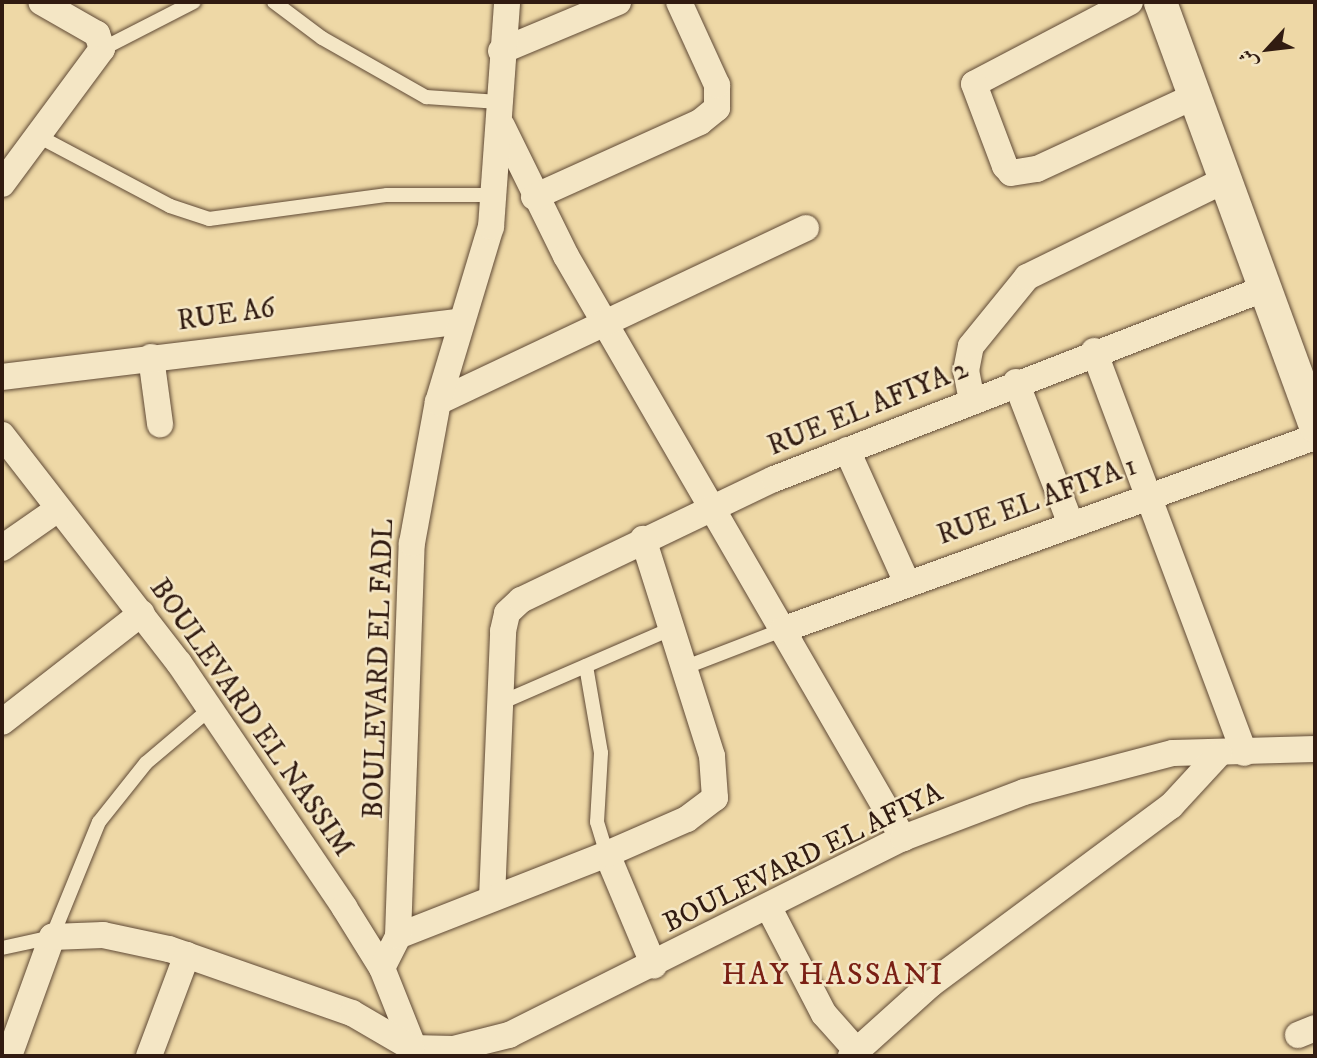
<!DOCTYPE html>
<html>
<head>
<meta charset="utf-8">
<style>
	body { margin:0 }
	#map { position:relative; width:1317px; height:1058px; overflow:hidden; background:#eed8a6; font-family:"IM FELL DW Pica",Amiri,serif }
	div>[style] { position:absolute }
	.roads { filter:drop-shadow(0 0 2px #604a36) drop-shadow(0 0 2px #604a36) }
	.service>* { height:14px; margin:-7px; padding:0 7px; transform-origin:7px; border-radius:7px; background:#f4e6c5 }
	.minor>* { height:26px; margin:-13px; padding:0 13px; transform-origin:13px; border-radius:13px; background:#f4e6c5 }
	.tertiary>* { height:33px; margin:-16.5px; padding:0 16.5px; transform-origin:16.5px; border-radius:16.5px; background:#f4e6c5 }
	span { translate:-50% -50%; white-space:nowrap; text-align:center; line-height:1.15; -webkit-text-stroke:5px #f4e6c5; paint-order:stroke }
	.street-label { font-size:28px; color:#311b11 }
	.neighbourhood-label { font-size:30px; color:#7a1f14; letter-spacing:2px }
	.frame { position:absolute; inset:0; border:4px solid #311b11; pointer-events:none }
	.north { position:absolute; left:1233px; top:14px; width:70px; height:70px; -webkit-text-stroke:5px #f4e6c5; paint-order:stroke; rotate:243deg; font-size:19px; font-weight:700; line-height:28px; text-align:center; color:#311b11 }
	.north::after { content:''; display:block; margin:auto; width:24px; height:32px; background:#311b11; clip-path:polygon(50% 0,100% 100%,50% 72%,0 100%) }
</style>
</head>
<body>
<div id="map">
	<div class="roads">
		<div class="service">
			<div style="left:274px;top:2px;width:60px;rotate:36.9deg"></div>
			<div style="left:322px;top:38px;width:120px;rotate:29.6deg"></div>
			<div style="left:426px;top:97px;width:73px;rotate:3.9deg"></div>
			<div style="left:102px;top:49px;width:103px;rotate:-27.1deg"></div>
			<div style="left:38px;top:136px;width:149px;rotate:27.9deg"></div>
			<div style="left:170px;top:206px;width:41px;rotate:18.4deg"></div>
			<div style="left:209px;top:219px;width:180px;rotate:-7.7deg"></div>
			<div style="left:387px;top:195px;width:109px"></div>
			<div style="left:586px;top:666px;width:88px;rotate:80.2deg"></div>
			<div style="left:601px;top:753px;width:69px;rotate:93.3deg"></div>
			<div style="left:597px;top:822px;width:34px;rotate:73deg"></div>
			<div style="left:686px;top:667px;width:103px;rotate:-21.1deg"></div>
			<div style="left:498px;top:704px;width:191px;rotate:-23.5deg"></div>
			<div style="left:2px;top:948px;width:51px;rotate:-12.4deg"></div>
			<div style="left:52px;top:937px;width:124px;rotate:-67.8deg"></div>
			<div style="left:99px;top:822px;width:75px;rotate:-51.5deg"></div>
			<div style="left:146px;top:763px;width:85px;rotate:-40.2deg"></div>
		</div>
		<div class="minor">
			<div style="left:1130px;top:2px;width:176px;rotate:152.3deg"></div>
			<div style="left:974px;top:84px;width:88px;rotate:69.3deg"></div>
			<div style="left:1005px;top:166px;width:9px;rotate:49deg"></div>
			<div style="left:1011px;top:173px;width:26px;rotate:-9deg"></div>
			<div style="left:1037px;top:169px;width:174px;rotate:-24.8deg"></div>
			<div style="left:501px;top:51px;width:127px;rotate:-22.7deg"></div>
			<div style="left:502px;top:126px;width:145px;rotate:63.8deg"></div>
			<div style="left:566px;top:256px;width:673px;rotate:59.93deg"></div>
			<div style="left:2px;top:184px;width:168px;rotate:-53.5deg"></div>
			<div style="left:102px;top:49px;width:16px;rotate:-108deg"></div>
			<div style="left:97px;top:34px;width:64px;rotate:-150.3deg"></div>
			<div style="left:534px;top:197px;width:182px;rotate:-24.3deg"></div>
			<div style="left:700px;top:122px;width:22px;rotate:-39deg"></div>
			<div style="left:717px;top:108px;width:23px;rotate:-90deg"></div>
			<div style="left:717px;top:85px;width:91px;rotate:-114.6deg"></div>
			<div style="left:1094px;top:351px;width:429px;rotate:69.5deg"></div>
			<div style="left:151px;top:357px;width:68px;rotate:82.3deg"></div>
			<div style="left:2px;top:377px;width:460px;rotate:-6.9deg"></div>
			<div style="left:1016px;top:382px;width:150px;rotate:68.9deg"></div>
			<div style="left:972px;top:401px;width:31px;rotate:-101deg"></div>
			<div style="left:966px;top:371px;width:25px;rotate:-79deg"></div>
			<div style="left:971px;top:346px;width:89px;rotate:-50.9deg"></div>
			<div style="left:1027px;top:277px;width:220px;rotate:-26.1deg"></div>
			<div style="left:438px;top:402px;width:407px;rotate:-25.3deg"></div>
			<div style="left:2px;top:435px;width:289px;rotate:52.2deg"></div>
			<div style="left:179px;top:663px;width:295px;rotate:55.9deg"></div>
			<div style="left:344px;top:907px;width:72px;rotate:58.1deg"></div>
			<div style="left:382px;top:968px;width:95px;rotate:68.3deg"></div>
			<div style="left:847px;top:450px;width:146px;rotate:65.7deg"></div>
			<div style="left:2px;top:548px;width:68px;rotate:-34.9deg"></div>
			<div style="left:782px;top:630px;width:567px;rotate:-19.91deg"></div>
			<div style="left:2px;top:722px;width:177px;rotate:-37.9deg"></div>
			<div style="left:607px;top:854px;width:121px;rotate:67.2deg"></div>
			<div style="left:492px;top:898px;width:267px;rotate:-87.6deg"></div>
			<div style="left:503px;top:631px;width:18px;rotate:-77deg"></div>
			<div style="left:507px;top:613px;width:19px;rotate:-43deg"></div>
			<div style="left:521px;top:600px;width:280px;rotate:-25.6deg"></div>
			<div style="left:774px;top:479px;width:528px;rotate:-21.22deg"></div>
			<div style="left:769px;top:908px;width:119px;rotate:62.6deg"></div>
			<div style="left:824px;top:1014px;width:50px;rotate:48.3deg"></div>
			<div style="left:398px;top:936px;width:225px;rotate:-21.4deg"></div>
			<div style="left:607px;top:854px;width:87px;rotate:-23.6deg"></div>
			<div style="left:687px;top:819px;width:35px;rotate:-37deg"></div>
			<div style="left:715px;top:798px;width:42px;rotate:-94.1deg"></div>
			<div style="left:712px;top:756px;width:228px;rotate:-107.6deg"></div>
			<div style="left:382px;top:968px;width:36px;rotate:-63deg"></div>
			<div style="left:398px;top:936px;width:393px;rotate:-88deg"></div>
			<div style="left:412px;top:543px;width:143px;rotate:-79.6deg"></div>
			<div style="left:438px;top:402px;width:183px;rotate:-73.2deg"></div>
			<div style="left:491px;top:227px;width:226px;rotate:-85.9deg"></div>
			<div style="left:1298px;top:1035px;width:18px;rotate:-22deg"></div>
			<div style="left:412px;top:1048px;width:41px;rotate:1.4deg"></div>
			<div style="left:453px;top:1049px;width:58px;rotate:-14deg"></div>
			<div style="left:509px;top:1035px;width:441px;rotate:-26.6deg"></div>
			<div style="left:903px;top:838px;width:129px;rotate:-20.8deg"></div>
			<div style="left:1024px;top:792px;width:154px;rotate:-14.7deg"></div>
			<div style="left:1173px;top:753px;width:142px;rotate:-1.6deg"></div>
			<div style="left:9px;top:1056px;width:127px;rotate:-70.1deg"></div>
			<div style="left:52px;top:937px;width:51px;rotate:-2.2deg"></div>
			<div style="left:103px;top:935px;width:67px;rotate:12deg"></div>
			<div style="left:169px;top:949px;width:194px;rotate:19.3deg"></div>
			<div style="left:352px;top:1013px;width:69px;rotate:30.3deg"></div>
			<div style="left:149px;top:1056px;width:108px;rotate:-69.4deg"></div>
			<div style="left:851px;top:1056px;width:108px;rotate:-42deg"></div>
			<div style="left:931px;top:984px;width:299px;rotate:-36.6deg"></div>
			<div style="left:1171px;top:806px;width:71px;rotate:-47.3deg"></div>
		</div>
		<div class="tertiary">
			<div style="left:1160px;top:2px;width:451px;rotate:69.9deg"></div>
		</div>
	</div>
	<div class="street-label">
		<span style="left:226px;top:315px;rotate:-8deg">RUE A6</span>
		<span style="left:868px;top:408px;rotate:-22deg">RUE EL AFIYA 2</span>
		<span style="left:1037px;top:501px;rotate:-20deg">RUE EL AFIYA 1</span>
		<span style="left:379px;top:669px;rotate:-88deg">BOULEVARD EL FADL</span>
		<span style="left:251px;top:718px;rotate:55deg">BOULEVARD EL NASSIM</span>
		<span style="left:803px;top:858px;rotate:-26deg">BOULEVARD EL AFIYA</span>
	</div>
	<div class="neighbourhood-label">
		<span style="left:833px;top:976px">HAY HASSANI</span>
	</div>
	<div class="frame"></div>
	<div class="north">ش</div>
</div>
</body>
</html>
